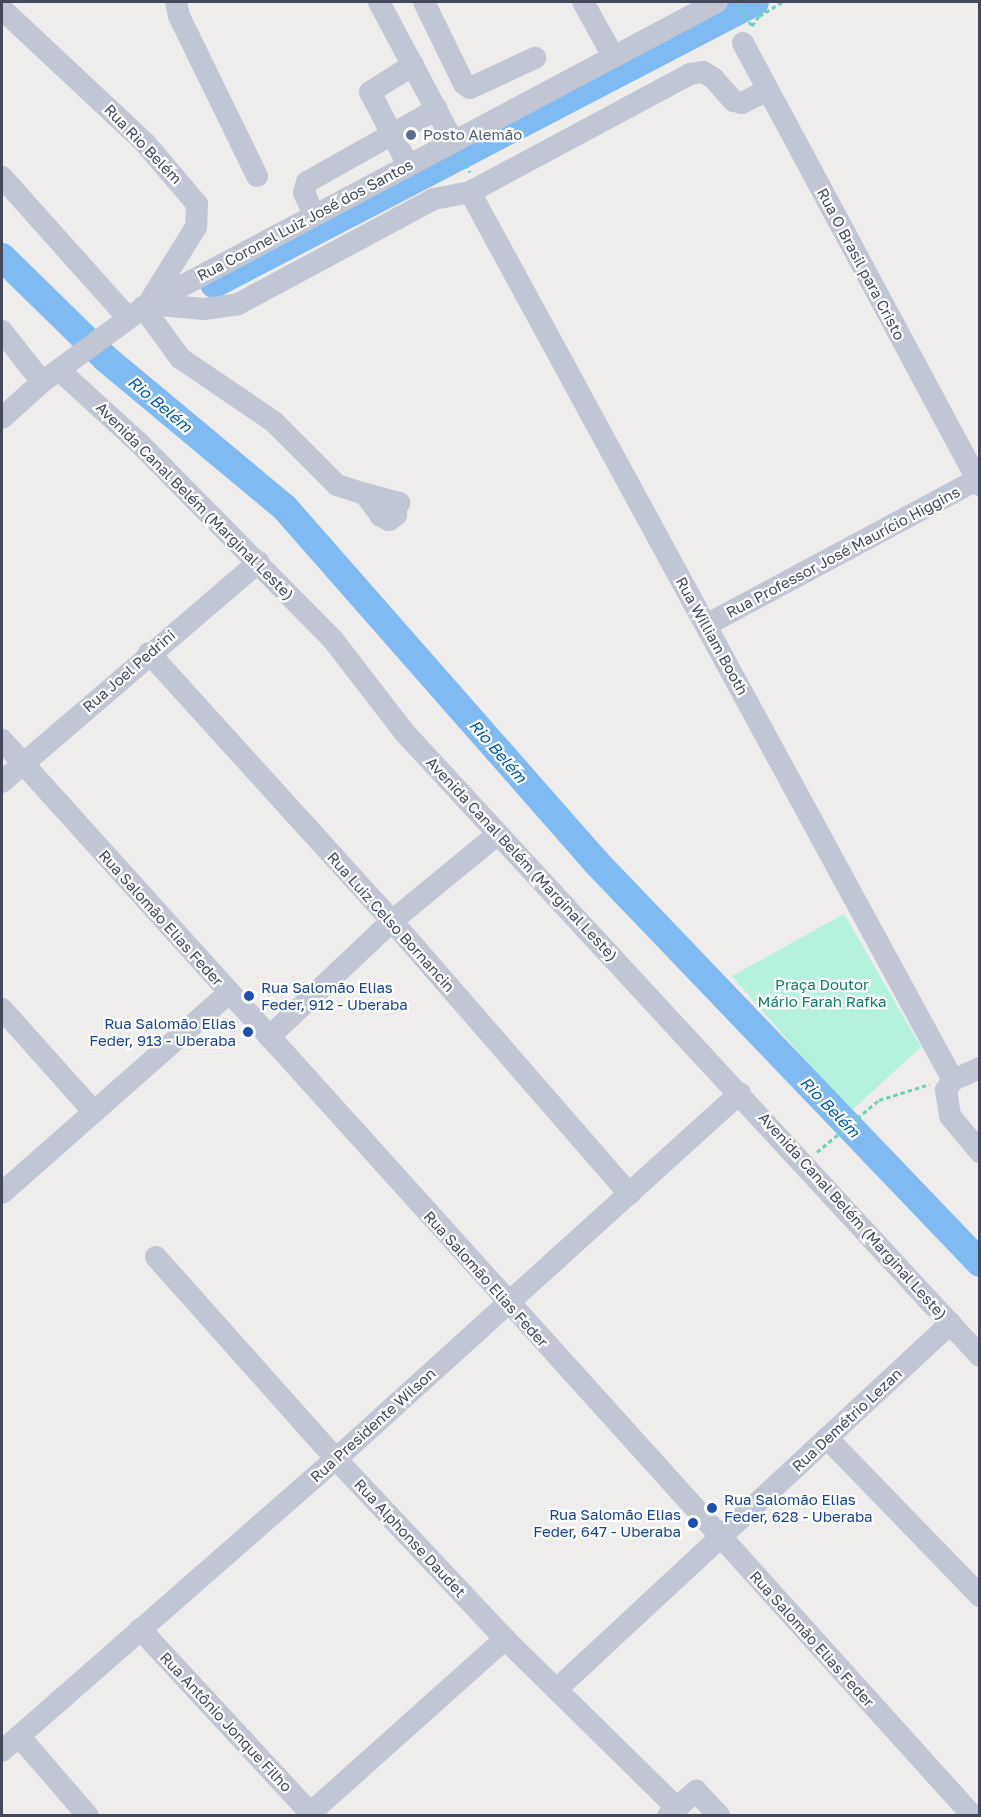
<!DOCTYPE html>
<html>
<head>
<meta charset="utf-8">
<style>
	body { margin:0 }
	#map { position:relative; width:981px; height:1817px; overflow:hidden; background:#efedec; font-family:"Golos Text",sans-serif }
	div>[style] { position:absolute }
	.green>* { inset:0; background:#b5f2dd }
	.river>* { height:28px; margin:-14px; padding:0 14px; transform-origin:14px; border-radius:14px; background:#7fbaf2 }
	.path>* { height:3px; margin-top:-1.5px; transform-origin:0; background:repeating-linear-gradient(90deg,#6bd2bc 0 4.5px,transparent 0 7.5px) }
	.minor>* { height:22px; margin:-11px; padding:0 11px; transform-origin:11px; border-radius:11px; background:#c1c6d5 }
	.dots>* { width:16px; height:16px; translate:-50% -50%; box-sizing:border-box; border:3px solid #fff; border-radius:50% }
	span { translate:-50% -50%; white-space:nowrap; text-align:center; line-height:1.15; -webkit-text-stroke:4.5px #fff; paint-order:stroke }
	.service-label { font-size:15px; color:#4e5e75 }
	.left { translate:0 -50%; text-align:left }
	.street-label { font-size:15px; color:#43495b }
	.park-label { font-size:15px; color:#0f8067 }
	.transit-label { font-size:15px; color:#164399 }
	.right { translate:-100% -50%; text-align:right }
	.water-label { font-size:16px; color:#015aaf; font-style:italic }
	.frame { position:absolute; inset:0; border:3px solid #43495b; pointer-events:none }
</style>
</head>
<body>
<div id="map">
	<div class="green">
		<div style="clip-path:polygon(844px 914px,921px 1047px,850px 1112px,732px 976px)"></div>
	</div>
	<div class="river">
		<div style="left:2px;top:257px;width:144px;rotate:44.4deg"></div>
		<div style="left:105px;top:358px;width:234px;rotate:39.8deg"></div>
		<div style="left:285px;top:508px;width:471px;rotate:48.7deg"></div>
		<div style="left:596px;top:862px;width:555px;rotate:46.24deg"></div>
		<div style="left:214px;top:284px;width:610px;rotate:-27.53deg"></div>
	</div>
	<div class="path">
		<div style="left:738px;top:2px;width:28px;rotate:60deg"></div>
		<div style="left:752px;top:26px;width:12px;rotate:-55deg"></div>
		<div style="left:759px;top:16px;width:27px;rotate:-31deg"></div>
		<div style="left:462px;top:157px;width:17px;rotate:62deg"></div>
		<div style="left:817px;top:1152px;width:81px;rotate:-40deg"></div>
		<div style="left:879px;top:1100px;width:53px;rotate:-17.4deg"></div>
	</div>
	<div class="minor">
		<div style="left:176px;top:2px;width:14px;rotate:78deg"></div>
		<div style="left:179px;top:16px;width:178px;rotate:64deg"></div>
		<div style="left:379px;top:2px;width:157px;rotate:62deg"></div>
		<div style="left:424px;top:2px;width:91px;rotate:64deg"></div>
		<div style="left:464px;top:84px;width:7px;rotate:34deg"></div>
		<div style="left:470px;top:88px;width:72px;rotate:-24.8deg"></div>
		<div style="left:583px;top:2px;width:62px;rotate:60.9deg"></div>
		<div style="left:2px;top:9px;width:196px;rotate:43.1deg"></div>
		<div style="left:145px;top:143px;width:80px;rotate:49.6deg"></div>
		<div style="left:197px;top:204px;width:23px;rotate:92deg"></div>
		<div style="left:196px;top:227px;width:91px;rotate:121.9deg"></div>
		<div style="left:148px;top:304px;width:56px;rotate:5.1deg"></div>
		<div style="left:204px;top:309px;width:34px;rotate:-8deg"></div>
		<div style="left:238px;top:304px;width:222px;rotate:-28.2deg"></div>
		<div style="left:434px;top:199px;width:37px;rotate:-11deg"></div>
		<div style="left:470px;top:192px;width:250px;rotate:-28.2deg"></div>
		<div style="left:690px;top:74px;width:13px;rotate:-9deg"></div>
		<div style="left:703px;top:72px;width:12px;rotate:31deg"></div>
		<div style="left:713px;top:78px;width:31px;rotate:48deg"></div>
		<div style="left:734px;top:101px;width:8px;rotate:14deg"></div>
		<div style="left:742px;top:103px;width:29px;rotate:-27deg"></div>
		<div style="left:743px;top:43px;width:502px;rotate:61.8deg"></div>
		<div style="left:408px;top:165px;width:82px;rotate:-117.5deg"></div>
		<div style="left:370px;top:92px;width:51px;rotate:-32.1deg"></div>
		<div style="left:2px;top:177px;width:189px;rotate:48.2deg"></div>
		<div style="left:470px;top:192px;width:1011px;rotate:61.46deg"></div>
		<div style="left:314px;top:215px;width:24px;rotate:-114deg"></div>
		<div style="left:304px;top:193px;width:11px;rotate:-75deg"></div>
		<div style="left:307px;top:182px;width:149px;rotate:-29.3deg"></div>
		<div style="left:143px;top:307px;width:63px;rotate:54deg"></div>
		<div style="left:180px;top:358px;width:114px;rotate:34.2deg"></div>
		<div style="left:274px;top:422px;width:89px;rotate:45deg"></div>
		<div style="left:337px;top:485px;width:29px;rotate:18deg"></div>
		<div style="left:365px;top:494px;width:27px;rotate:54deg"></div>
		<div style="left:381px;top:516px;width:9px;rotate:27deg"></div>
		<div style="left:389px;top:520px;width:9px;rotate:-36deg"></div>
		<div style="left:396px;top:515px;width:10px;rotate:-114deg"></div>
		<div style="left:392px;top:506px;width:8px;rotate:-23deg"></div>
		<div style="left:399px;top:503px;width:35px;rotate:-165deg"></div>
		<div style="left:2px;top:331px;width:65px;rotate:51.9deg"></div>
		<div style="left:59px;top:370px;width:110px;rotate:42.4deg"></div>
		<div style="left:140px;top:444px;width:276px;rotate:45.4deg"></div>
		<div style="left:334px;top:641px;width:115px;rotate:52.4deg"></div>
		<div style="left:404px;top:732px;width:849px;rotate:47.29deg"></div>
		<div style="left:2px;top:418px;width:54px;rotate:-42deg"></div>
		<div style="left:42px;top:382px;width:132px;rotate:-36.3deg"></div>
		<div style="left:148px;top:304px;width:644px;rotate:-27.96deg"></div>
		<div style="left:706px;top:625px;width:311px;rotate:-28.2deg"></div>
		<div style="left:149px;top:653px;width:362px;rotate:47.8deg"></div>
		<div style="left:392px;top:921px;width:362px;rotate:49deg"></div>
		<div style="left:2px;top:740px;width:1449px;rotate:47.94deg"></div>
		<div style="left:2px;top:782px;width:338px;rotate:-40.6deg"></div>
		<div style="left:2px;top:1009px;width:138px;rotate:48.2deg"></div>
		<div style="left:269px;top:1037px;width:169px;rotate:-43.3deg"></div>
		<div style="left:392px;top:921px;width:137px;rotate:-39.4deg"></div>
		<div style="left:953px;top:1080px;width:12px;rotate:125deg"></div>
		<div style="left:946px;top:1090px;width:26px;rotate:81deg"></div>
		<div style="left:950px;top:1116px;width:47px;rotate:50.2deg"></div>
		<div style="left:953px;top:1080px;width:30px;rotate:-24deg"></div>
		<div style="left:2px;top:1193px;width:303px;rotate:-41.4deg"></div>
		<div style="left:156px;top:1257px;width:271px;rotate:48.3deg"></div>
		<div style="left:336px;top:1459px;width:247px;rotate:46.8deg"></div>
		<div style="left:505px;top:1639px;width:241px;rotate:44.5deg"></div>
		<div style="left:827px;top:1438px;width:220px;rotate:45.9deg"></div>
		<div style="left:140px;top:1629px;width:255px;rotate:47.2deg"></div>
		<div style="left:558px;top:1688px;width:536px;rotate:-42.88deg"></div>
		<div style="left:19px;top:1736px;width:106px;rotate:49.2deg"></div>
		<div style="left:2px;top:1751px;width:444px;rotate:-41.2deg"></div>
		<div style="left:336px;top:1459px;width:545px;rotate:-42.17deg"></div>
		<div style="left:307px;top:1816px;width:266px;rotate:-41.8deg"></div>
		<div style="left:668px;top:1816px;width:38px;rotate:-42deg"></div>
		<div style="left:696px;top:1791px;width:34px;rotate:47deg"></div>
	</div>
	<div class="dots">
		<div style="left:411px;top:135px;background:#5c6f8a"></div>
		<div style="left:249px;top:996px;background:#1a4fb4"></div>
		<div style="left:248px;top:1032px;background:#1a4fb4"></div>
		<div style="left:712px;top:1508px;background:#1a4fb4"></div>
		<div style="left:693px;top:1523px;background:#1a4fb4"></div>
	</div>
	<div class="service-label">
		<span class="left" style="left:423px;top:135px">Posto Alemão</span>
	</div>
	<div class="street-label">
		<span style="left:143px;top:144px;rotate:46deg">Rua Rio Belém</span>
		<span style="left:305px;top:220px;rotate:-28deg">Rua Coronel Luiz José dos Santos</span>
		<span style="left:861px;top:264px;rotate:62deg">Rua O Brasil para Cristo</span>
		<span style="left:195px;top:501px;rotate:45deg">Avenida Canal Belém (Marginal Leste)</span>
		<span style="left:843px;top:552px;rotate:-28deg">Rua Professor José Maurício Higgins</span>
		<span style="left:712px;top:636px;rotate:61deg">Rua William Booth</span>
		<span style="left:129px;top:671px;rotate:-41deg">Rua Joel Pedrini</span>
		<span style="left:522px;top:859px;rotate:47deg">Avenida Canal Belém (Marginal Leste)</span>
		<span style="left:161px;top:918px;rotate:48deg">Rua Salomão Elias Feder</span>
		<span style="left:391px;top:922px;rotate:48deg">Rua Luiz Celso Bornancin</span>
		<span style="left:853px;top:1216px;rotate:48deg">Avenida Canal Belém (Marginal Leste)</span>
		<span style="left:486px;top:1279px;rotate:48deg">Rua Salomão Elias Feder</span>
		<span style="left:847px;top:1420px;rotate:-43deg">Rua Demétrio Lezan</span>
		<span style="left:373px;top:1425px;rotate:-42deg">Rua Presidente Wilson</span>
		<span style="left:410px;top:1538px;rotate:47deg">Rua Alphonse Daudet</span>
		<span style="left:812px;top:1639px;rotate:48deg">Rua Salomão Elias Feder</span>
		<span style="left:226px;top:1722px;rotate:47deg">Rua Antônio Jonque Filho</span>
	</div>
	<div class="park-label">
		<span style="left:822px;top:993px">Praça Doutor<br>Mário Farah Rafka</span>
	</div>
	<div class="transit-label">
		<span class="left" style="left:261px;top:996px">Rua Salomão Elias<br>Feder, 912 - Uberaba</span>
		<span class="right" style="left:236px;top:1032px">Rua Salomão Elias<br>Feder, 913 - Uberaba</span>
		<span class="left" style="left:724px;top:1508px">Rua Salomão Elias<br>Feder, 628 - Uberaba</span>
		<span class="right" style="left:681px;top:1523px">Rua Salomão Elias<br>Feder, 647 - Uberaba</span>
	</div>
	<div class="water-label">
		<span style="left:160px;top:404px;rotate:40deg">Rio Belém</span>
		<span style="left:498px;top:751px;rotate:49deg">Rio Belém</span>
		<span style="left:830px;top:1107px;rotate:46deg">Rio Belém</span>
	</div>
	<div class="frame"></div>
</div>
</body>
</html>
